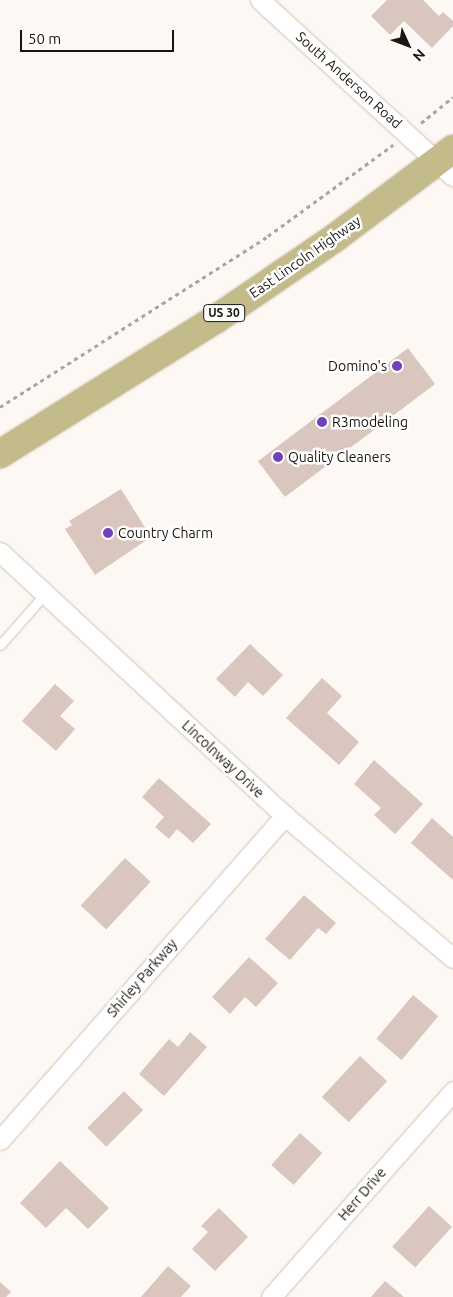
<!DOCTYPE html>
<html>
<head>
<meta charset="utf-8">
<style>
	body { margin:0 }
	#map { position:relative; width:453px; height:1297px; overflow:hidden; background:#fdf8f3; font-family:Ubuntu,sans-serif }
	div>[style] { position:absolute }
	.building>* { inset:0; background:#d9c7bf; transform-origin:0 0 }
	.path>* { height:3px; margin-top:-1.5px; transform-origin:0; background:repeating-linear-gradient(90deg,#aaa5a0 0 4px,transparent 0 8px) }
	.roads { filter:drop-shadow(0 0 1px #cec2b4) drop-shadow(0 0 1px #cec2b4) }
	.lane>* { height:9px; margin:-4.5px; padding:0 4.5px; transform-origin:4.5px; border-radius:4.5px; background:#fff }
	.street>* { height:19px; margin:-9.5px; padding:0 9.5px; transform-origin:9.5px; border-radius:9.5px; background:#fff }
	.primary>* { height:28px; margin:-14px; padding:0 14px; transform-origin:14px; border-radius:14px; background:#c4bb8a }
	.dots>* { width:14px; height:14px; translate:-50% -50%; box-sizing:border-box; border:2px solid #fff; border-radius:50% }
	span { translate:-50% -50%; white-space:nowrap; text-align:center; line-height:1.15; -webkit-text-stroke:5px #fff; paint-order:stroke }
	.shield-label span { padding:1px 4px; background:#fff; border:1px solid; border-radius:4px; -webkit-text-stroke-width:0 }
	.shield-label { font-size:12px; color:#191510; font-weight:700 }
	.street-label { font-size:14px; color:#191510 }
	.poi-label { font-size:14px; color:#191510 }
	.right { translate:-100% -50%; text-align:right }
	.left { translate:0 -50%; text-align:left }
	.north { position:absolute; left:383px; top:20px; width:50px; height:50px; -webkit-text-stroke:4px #fff; paint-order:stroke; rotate:133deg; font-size:14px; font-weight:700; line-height:20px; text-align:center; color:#191510 }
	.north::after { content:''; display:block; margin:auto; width:18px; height:22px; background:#191510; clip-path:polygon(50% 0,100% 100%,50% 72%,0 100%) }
	.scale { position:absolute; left:20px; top:30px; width:154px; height:22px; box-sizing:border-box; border:2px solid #191510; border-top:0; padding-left:6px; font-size:15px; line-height:18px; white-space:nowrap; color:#191510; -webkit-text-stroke:4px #fff; paint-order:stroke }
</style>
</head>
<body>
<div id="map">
	<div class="building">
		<div style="clip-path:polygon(387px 0,423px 0,439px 16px,443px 12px,453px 21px,453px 26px,432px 48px,404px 21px,390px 35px,371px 16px)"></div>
		<div style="left:408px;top:348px;width:45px;height:188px;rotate:53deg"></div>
		<div style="clip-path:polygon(121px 489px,151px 537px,95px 575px,65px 529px,72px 525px,69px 521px)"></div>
		<div style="clip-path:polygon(250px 644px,283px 675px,263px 696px,248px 682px,235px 697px,216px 679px)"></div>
		<div style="clip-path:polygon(322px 678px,342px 696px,327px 713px,359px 742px,339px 765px,286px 718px)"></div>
		<div style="clip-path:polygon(55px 684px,74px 701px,60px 716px,75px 729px,56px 751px,22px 721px)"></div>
		<div style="clip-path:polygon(374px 760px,423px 804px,395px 834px,374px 815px,381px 808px,354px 784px)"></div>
		<div style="clip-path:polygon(159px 778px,211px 824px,193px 843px,177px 829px,169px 839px,155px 827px,164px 817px,142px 797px)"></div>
		<div style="clip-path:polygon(432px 818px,453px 837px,453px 880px,411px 843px)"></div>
		<div style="left:125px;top:858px;width:35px;height:65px;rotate:43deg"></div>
		<div style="clip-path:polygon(304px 895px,336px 923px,326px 934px,318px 928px,290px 960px,265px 939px)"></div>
		<div style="clip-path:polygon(249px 957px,278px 983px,256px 1007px,245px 997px,230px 1014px,212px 997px)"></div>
		<div style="left:413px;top:995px;width:33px;height:57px;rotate:40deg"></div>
		<div style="clip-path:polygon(190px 1032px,207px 1047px,164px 1096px,139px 1074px,169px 1039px,178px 1047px)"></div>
		<div style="left:360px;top:1056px;width:37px;height:56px;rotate:43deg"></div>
		<div style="left:124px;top:1091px;width:27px;height:52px;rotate:45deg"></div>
		<div style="left:300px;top:1133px;width:30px;height:43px;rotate:42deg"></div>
		<div style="clip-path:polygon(60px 1161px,109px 1208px,88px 1229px,66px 1208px,46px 1228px,20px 1203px)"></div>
		<div style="left:429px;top:1206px;width:31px;height:55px;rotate:42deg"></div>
		<div style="clip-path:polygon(219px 1208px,248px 1237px,215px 1271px,192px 1249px,208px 1232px,201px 1226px)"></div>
		<div style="clip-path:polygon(168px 1266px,191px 1286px,181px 1297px,141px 1297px)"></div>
		<div style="clip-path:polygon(385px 1281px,404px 1297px,371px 1297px)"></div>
		<div style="clip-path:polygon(0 1282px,11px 1292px,6px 1297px,0 1297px)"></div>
	</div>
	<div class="path">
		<div style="left:421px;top:123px;width:41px;rotate:-39.1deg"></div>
		<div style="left:0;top:407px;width:318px;rotate:-32.5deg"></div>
		<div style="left:268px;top:236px;width:155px;rotate:-36.1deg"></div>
	</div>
	<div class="roads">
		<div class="lane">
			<div style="left:0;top:645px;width:68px;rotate:-48.6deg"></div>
		</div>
		<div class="street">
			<div style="left:260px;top:0;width:261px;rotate:42.4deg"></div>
			<div style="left:0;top:552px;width:388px;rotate:42.8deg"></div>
			<div style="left:285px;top:816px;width:220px;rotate:40.2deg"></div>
			<div style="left:0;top:1140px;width:432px;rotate:-48.7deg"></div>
			<div style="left:271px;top:1297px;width:275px;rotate:-48.5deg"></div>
		</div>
		<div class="primary">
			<div style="left:0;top:454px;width:255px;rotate:-32deg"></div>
			<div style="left:216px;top:319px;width:145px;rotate:-34.3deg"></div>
			<div style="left:336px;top:237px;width:146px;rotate:-36.9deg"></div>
		</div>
	</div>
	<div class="dots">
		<div style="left:397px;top:366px;background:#7241b9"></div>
		<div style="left:322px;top:422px;background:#7241b9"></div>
		<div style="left:278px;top:457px;background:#7241b9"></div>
		<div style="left:108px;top:533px;background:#7241b9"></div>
	</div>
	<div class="shield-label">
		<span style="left:224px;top:313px">US 30</span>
	</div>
	<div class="street-label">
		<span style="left:349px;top:80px;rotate:42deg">South Anderson Road</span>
		<span style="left:305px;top:257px;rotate:-35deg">East Lincoln Highway</span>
		<span style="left:223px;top:759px;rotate:43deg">Lincolnway Drive</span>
		<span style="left:142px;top:978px;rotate:-49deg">Shirley Parkway</span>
		<span style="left:362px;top:1194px;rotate:-49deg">Herr Drive</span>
	</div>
	<div class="poi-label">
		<span class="right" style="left:387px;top:366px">Domino's</span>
		<span class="left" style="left:332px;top:422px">R3modeling</span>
		<span class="left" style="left:288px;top:457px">Quality Cleaners</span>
		<span class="left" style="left:118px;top:533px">Country Charm</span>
	</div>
	<div class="north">N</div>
	<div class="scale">50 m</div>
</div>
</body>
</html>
